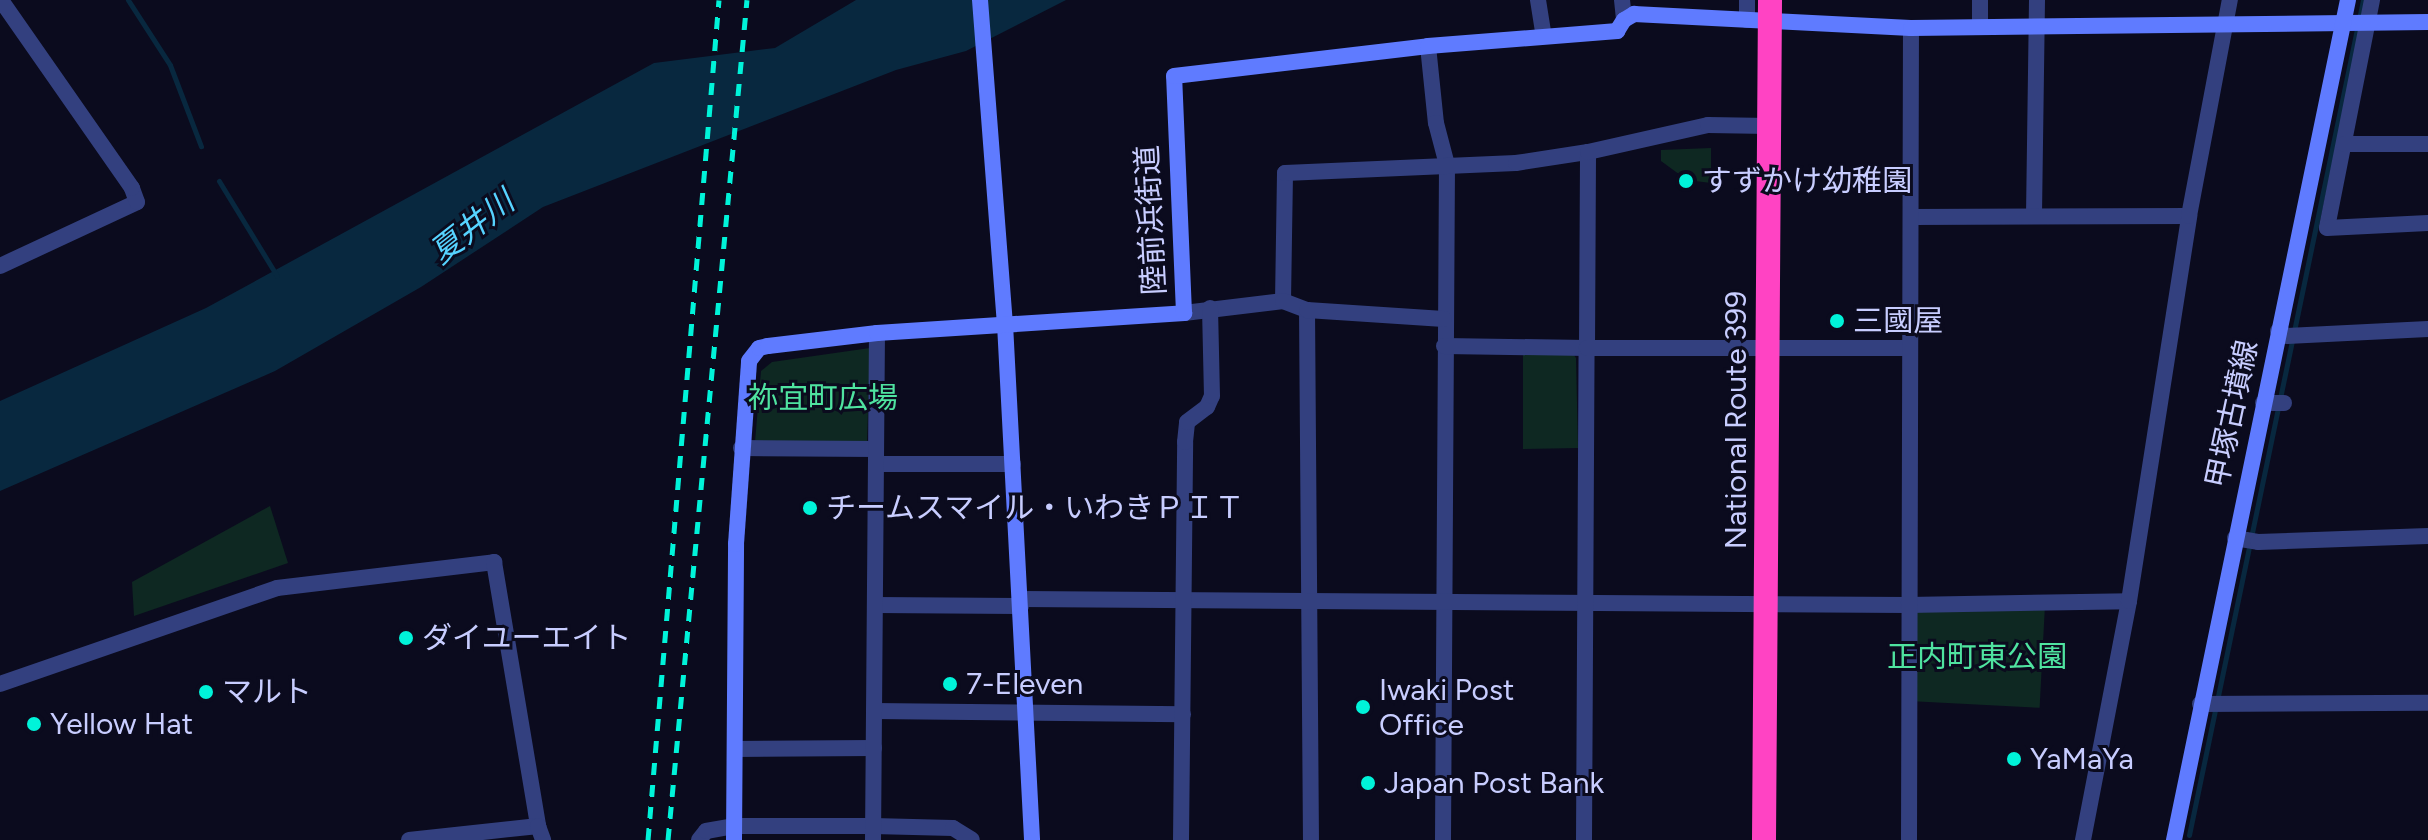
<!DOCTYPE html>
<html>
<head>
<meta charset="utf-8">
<style>
	body { margin:0 }
	#map { position:relative; width:2428px; height:840px; overflow:hidden; background:#0b0b1e; font-family:Figtree,"Noto Sans JP",sans-serif }
	div>[style] { position:absolute }
	.green>* { inset:0; background:#0e2822; transform-origin:0 0 }
	.water>* { inset:0; background:#08283f }
	.stream>* { height:5px; margin:-2.5px; padding:0 2.5px; transform-origin:2.5px; border-radius:2.5px; background:#08283f }
	.street>* { height:16px; margin:-8px; padding:0 8px; transform-origin:8px; border-radius:8px; background:#33407f }
	.secondary>* { height:16px; margin:-8px; padding:0 8px; transform-origin:8px; border-radius:8px; background:#5f7bff }
	.highway>* { height:24px; margin:-12px; padding:0 12px; transform-origin:12px; border-radius:12px; background:#ff43c3 }
	.rail>* { height:5px; margin-top:-2.5px; transform-origin:0; background:repeating-linear-gradient(90deg,#00f3d9 0 12px,transparent 0 22px) }
	.dots>* { width:22px; height:22px; translate:-50% -50%; box-sizing:border-box; border:4px solid #0b0b1e; border-radius:50% }
	span { translate:-50% -50%; white-space:nowrap; text-align:center; line-height:1.15; -webkit-text-stroke:6px #0b0b1e; paint-order:stroke }
	.poi-label { font-size:30px; color:#c8cdff }
	.left { translate:0 -50%; text-align:left }
	.street-label { font-size:30px; color:#c8cdff }
	.park-label { font-size:30px; color:#4fe3a0 }
	.water-label { font-size:32px; color:#56d3ff; font-style:italic }
</style>
</head>
<body>
<div id="map">
	<div class="green">
		<div style="clip-path:polygon(1711px 148px,1711px 183px,1687px 180px,1661px 161px,1661px 150px)"></div>
		<div style="clip-path:polygon(870px 348px,867px 442px,755px 442px,761px 371px,772px 362px)"></div>
		<div style="clip-path:polygon(1572px 352px,1576px 358px,1578px 448px,1523px 449px,1523px 354px)"></div>
		<div style="clip-path:polygon(270px 506px,288px 563px,134px 616px,132px 582px)"></div>
		<div style="left:2045px;top:605px;width:103px;height:136px;rotate:93deg"></div>
	</div>
	<div class="water">
		<div style="clip-path:polygon(856px 0,1066px 0,966px 51px,896px 70px,543px 207px,421px 287px,275px 371px,0 491px,0 401px,206px 308px,654px 63px,775px 48px)"></div>
	</div>
	<div class="stream">
		<div style="left:128px;top:0;width:77px;rotate:57.1deg"></div>
		<div style="left:170px;top:65px;width:87px;rotate:69.1deg"></div>
		<div style="left:219px;top:181px;width:111px;rotate:58.6deg"></div>
		<div style="left:2189px;top:835px;width:853px;rotate:-78.23deg"></div>
	</div>
	<div class="street">
		<div style="left:1538px;top:0;width:36px;rotate:81deg"></div>
		<div style="left:1622px;top:0;width:20px;rotate:84deg"></div>
		<div style="left:2372px;top:0;width:232px;rotate:101.2deg"></div>
		<div style="left:2327px;top:228px;width:101px;rotate:-2.8deg"></div>
		<div style="left:1747px;top:20px;width:20px;rotate:-90deg"></div>
		<div style="left:1980px;top:27px;width:27px;rotate:-90deg"></div>
		<div style="left:1428px;top:46px;width:77px;rotate:84.1deg"></div>
		<div style="left:1436px;top:123px;width:43px;rotate:75.3deg"></div>
		<div style="left:1447px;top:165px;width:675px;rotate:90.34deg"></div>
		<div style="left:2344px;top:144px;width:84px"></div>
		<div style="left:2034px;top:215px;width:215px;rotate:-89.2deg"></div>
		<div style="left:1912px;top:217px;width:277px;rotate:-0.2deg"></div>
		<div style="left:0;top:266px;width:151px;rotate:-25deg"></div>
		<div style="left:137px;top:202px;width:15px;rotate:-110deg"></div>
		<div style="left:132px;top:188px;width:229px;rotate:-124.9deg"></div>
		<div style="left:1283px;top:301px;width:128px;rotate:-89.1deg"></div>
		<div style="left:1285px;top:173px;width:231px;rotate:-2.5deg"></div>
		<div style="left:1516px;top:163px;width:73px;rotate:-8.7deg"></div>
		<div style="left:1307px;top:310px;width:530px;rotate:89.57deg"></div>
		<div style="left:1184px;top:313px;width:100px;rotate:-6.9deg"></div>
		<div style="left:1283px;top:301px;width:26px;rotate:21deg"></div>
		<div style="left:1307px;top:310px;width:137px;rotate:3.8deg"></div>
		<div style="left:2278px;top:331px;width:10px;rotate:29deg"></div>
		<div style="left:2287px;top:336px;width:141px;rotate:-2.8deg"></div>
		<div style="left:1444px;top:346px;width:143px;rotate:0.8deg"></div>
		<div style="left:1587px;top:348px;width:196px;rotate:-89.7deg"></div>
		<div style="left:1588px;top:152px;width:123px;rotate:-12.7deg"></div>
		<div style="left:1708px;top:125px;width:61px;rotate:0.9deg"></div>
		<div style="left:2263px;top:403px;width:21px"></div>
		<div style="left:741px;top:448px;width:135px;rotate:0.4deg"></div>
		<div style="left:876px;top:464px;width:137px"></div>
		<div style="left:2235px;top:538px;width:23px;rotate:10deg"></div>
		<div style="left:2258px;top:542px;width:170px;rotate:-2deg"></div>
		<div style="left:1021px;top:599px;width:887px;rotate:0.39deg"></div>
		<div style="left:1908px;top:605px;width:221px;rotate:-1deg"></div>
		<div style="left:875px;top:605px;width:146px;rotate:0.4deg"></div>
		<div style="left:0;top:684px;width:293px;rotate:-19.1deg"></div>
		<div style="left:277px;top:588px;width:219px;rotate:-6.8deg"></div>
		<div style="left:494px;top:562px;width:268px;rotate:80.5deg"></div>
		<div style="left:2200px;top:704px;width:228px;rotate:-0.3deg"></div>
		<div style="left:874px;top:711px;width:309px;rotate:0.6deg"></div>
		<div style="left:735px;top:749px;width:139px;rotate:-0.4deg"></div>
		<div style="left:409px;top:840px;width:130px;rotate:-6.2deg"></div>
		<div style="left:538px;top:826px;width:15px;rotate:70deg"></div>
		<div style="left:699px;top:840px;width:11px;rotate:-52deg"></div>
		<div style="left:706px;top:831px;width:28px;rotate:-10deg"></div>
		<div style="left:734px;top:826px;width:139px"></div>
		<div style="left:873px;top:826px;width:80px;rotate:1.4deg"></div>
		<div style="left:953px;top:828px;width:22px;rotate:32deg"></div>
		<div style="left:873px;top:840px;width:507px;rotate:-89.55deg"></div>
		<div style="left:1181px;top:840px;width:398px;rotate:-89.4deg"></div>
		<div style="left:1185px;top:442px;width:20px;rotate:-84deg"></div>
		<div style="left:1187px;top:422px;width:25px;rotate:-37deg"></div>
		<div style="left:1207px;top:407px;width:12px;rotate:-66deg"></div>
		<div style="left:1212px;top:396px;width:88px;rotate:-91.3deg"></div>
		<div style="left:1584px;top:840px;width:492px;rotate:-89.7deg"></div>
		<div style="left:1587px;top:348px;width:323px"></div>
		<div style="left:1909px;top:840px;width:812px;rotate:-89.86deg"></div>
		<div style="left:2083px;top:840px;width:243px;rotate:-79.1deg"></div>
		<div style="left:2129px;top:601px;width:390px;rotate:-81.1deg"></div>
		<div style="left:2189px;top:216px;width:220px;rotate:-79.3deg"></div>
	</div>
	<div class="secondary">
		<div style="left:980px;top:0;width:325px;rotate:85.6deg"></div>
		<div style="left:1005px;top:324px;width:517px;rotate:87deg"></div>
		<div style="left:734px;top:840px;width:296px;rotate:-89.6deg"></div>
		<div style="left:736px;top:544px;width:183px;rotate:-85.9deg"></div>
		<div style="left:749px;top:361px;width:16px;rotate:-52deg"></div>
		<div style="left:759px;top:348px;width:9px;rotate:-13deg"></div>
		<div style="left:768px;top:346px;width:110px;rotate:-6.8deg"></div>
		<div style="left:877px;top:333px;width:308px;rotate:-3.7deg"></div>
		<div style="left:1184px;top:313px;width:237px;rotate:-92.4deg"></div>
		<div style="left:1174px;top:76px;width:256px;rotate:-6.7deg"></div>
		<div style="left:1428px;top:46px;width:190px;rotate:-4.5deg"></div>
		<div style="left:1617px;top:31px;width:13px;rotate:-58deg"></div>
		<div style="left:1624px;top:20px;width:12px;rotate:-31deg"></div>
		<div style="left:1634px;top:14px;width:277px;rotate:2.9deg"></div>
		<div style="left:1911px;top:28px;width:517px;rotate:-0.66deg"></div>
		<div style="left:2174px;top:840px;width:858px;rotate:-78.3deg"></div>
	</div>
	<div class="highway">
		<div style="left:1764px;top:840px;width:840px;rotate:-89.59deg"></div>
	</div>
	<div class="rail">
		<div style="left:648px;top:840px;width:843px;rotate:-85.17deg"></div>
		<div style="left:668px;top:840px;width:844px;rotate:-84.63deg"></div>
	</div>
	<div class="dots">
		<div style="left:1686px;top:181px;background:#00f3d9"></div>
		<div style="left:1837px;top:321px;background:#00f3d9"></div>
		<div style="left:810px;top:508px;background:#00f3d9"></div>
		<div style="left:406px;top:638px;background:#00f3d9"></div>
		<div style="left:950px;top:684px;background:#00f3d9"></div>
		<div style="left:206px;top:692px;background:#00f3d9"></div>
		<div style="left:1363px;top:707px;background:#00f3d9"></div>
		<div style="left:34px;top:724px;background:#00f3d9"></div>
		<div style="left:2014px;top:759px;background:#00f3d9"></div>
		<div style="left:1368px;top:783px;background:#00f3d9"></div>
	</div>
	<div class="poi-label">
		<span class="left" style="left:1702px;top:181px">すずかけ幼稚園</span>
		<span class="left" style="left:1853px;top:321px">三國屋</span>
		<span class="left" style="left:826px;top:508px">チームスマイル・いわきＰＩＴ</span>
		<span class="left" style="left:422px;top:638px">ダイユーエイト</span>
		<span class="left" style="left:966px;top:684px">7-Eleven</span>
		<span class="left" style="left:1379px;top:707px">Iwaki Post<br>Office</span>
		<span class="left" style="left:222px;top:692px">マルト</span>
		<span class="left" style="left:50px;top:724px">Yellow Hat</span>
		<span class="left" style="left:2030px;top:759px">YaMaYa</span>
		<span class="left" style="left:1384px;top:783px">Japan Post Bank</span>
	</div>
	<div class="street-label">
		<span style="left:1151px;top:220px;rotate:-93deg">陸前浜街道</span>
		<span style="left:2232px;top:414px;rotate:-78deg">甲塚古墳線</span>
		<span style="left:1736px;top:420px;rotate:-90deg">National Route 399</span>
	</div>
	<div class="park-label">
		<span style="left:823px;top:398px">祢宜町広場</span>
		<span style="left:1977px;top:657px">正内町東公園</span>
	</div>
	<div class="water-label">
		<span style="left:472px;top:227px;rotate:-38deg">夏井川</span>
	</div>
</div>
</body>
</html>
